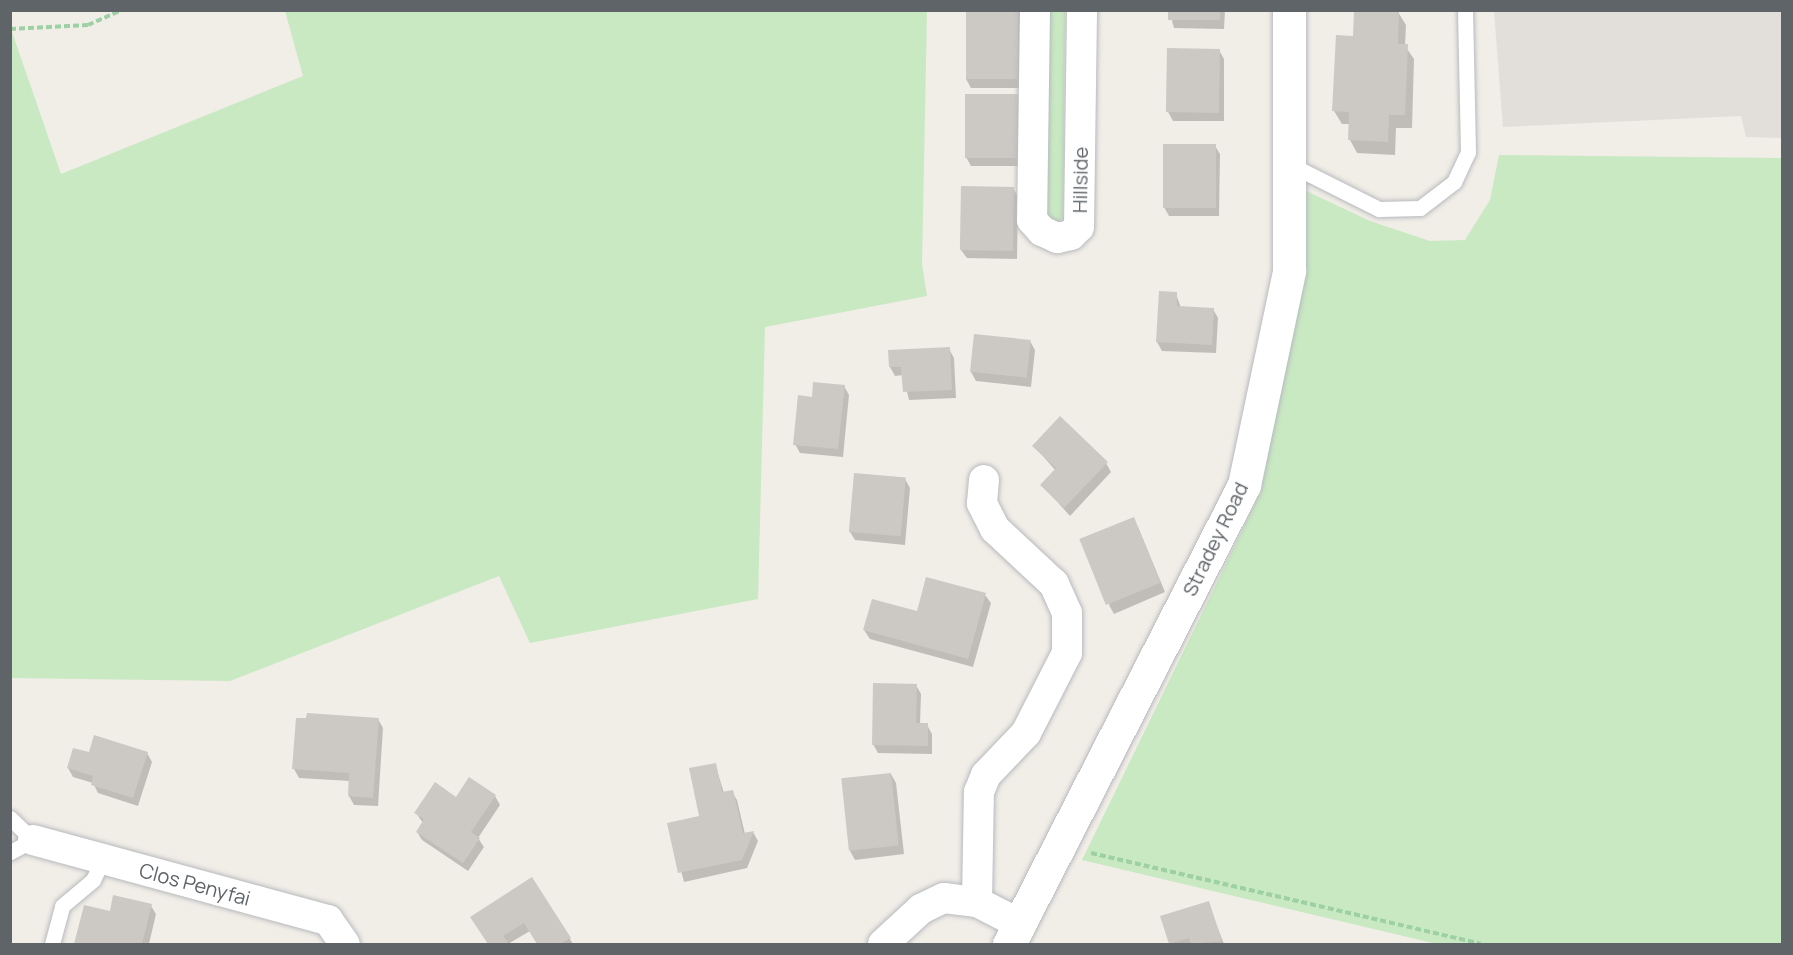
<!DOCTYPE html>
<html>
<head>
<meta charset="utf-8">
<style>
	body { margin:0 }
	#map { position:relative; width:1793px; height:955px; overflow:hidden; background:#f1ede7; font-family:Manrope,sans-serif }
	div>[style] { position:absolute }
	.industrial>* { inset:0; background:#e2dfdb }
	.green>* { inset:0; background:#c8e9c2 }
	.shadow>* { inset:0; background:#0003 }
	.building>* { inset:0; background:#ccc8c3; transform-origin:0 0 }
	.path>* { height:4px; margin-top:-2px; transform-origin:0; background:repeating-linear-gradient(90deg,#9ed0a5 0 6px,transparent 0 9px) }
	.roads { filter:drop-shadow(0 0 2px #b7babe) drop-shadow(0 0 2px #b7babe) }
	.lane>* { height:15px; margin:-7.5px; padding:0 7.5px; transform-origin:7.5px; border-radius:7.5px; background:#fff }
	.street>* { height:30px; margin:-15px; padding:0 15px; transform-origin:15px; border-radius:15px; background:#fff }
	.secondary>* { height:33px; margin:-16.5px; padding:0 16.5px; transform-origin:16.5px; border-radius:16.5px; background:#fff }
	span { translate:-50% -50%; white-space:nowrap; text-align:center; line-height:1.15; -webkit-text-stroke:5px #fff; paint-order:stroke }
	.street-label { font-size:20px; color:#5e6468 }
	.frame { position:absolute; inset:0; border:12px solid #5e6468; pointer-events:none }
</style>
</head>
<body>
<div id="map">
	<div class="industrial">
		<div style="clip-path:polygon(1494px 11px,1782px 11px,1782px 138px,1746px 137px,1741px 116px,1503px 127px)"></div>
	</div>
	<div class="green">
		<div style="clip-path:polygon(285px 11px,927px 11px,922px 264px,927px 296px,765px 327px,758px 599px,530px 643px,499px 576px,230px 681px,11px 678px,11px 29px,61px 174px,303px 76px)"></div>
		<div style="clip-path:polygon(1043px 11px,1065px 11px,1063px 217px,1058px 222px,1046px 221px)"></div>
		<div style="clip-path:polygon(1499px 155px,1782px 158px,1782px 944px,1437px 944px,1082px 860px,1261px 492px,1302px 272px,1300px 188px,1370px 221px,1430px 241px,1465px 240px,1490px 200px)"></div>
	</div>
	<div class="shadow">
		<div style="clip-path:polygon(967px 10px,1023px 10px,1021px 88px,971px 88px,966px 79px)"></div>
		<div style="clip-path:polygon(1169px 10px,1225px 10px,1224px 29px,1174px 28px)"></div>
		<div style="clip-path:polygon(1398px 12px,1406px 25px,1405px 46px,1414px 59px,1412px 128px,1396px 128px,1395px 155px,1357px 153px,1350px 140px,1350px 124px,1342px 124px,1334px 111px)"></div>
		<div style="clip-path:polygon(1219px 50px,1224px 59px,1224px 121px,1173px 121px,1168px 112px)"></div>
		<div style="clip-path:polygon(1017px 96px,1022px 105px,1021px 166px,971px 166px,966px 157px)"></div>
		<div style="clip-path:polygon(1215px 146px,1220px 154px,1219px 216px,1169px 216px,1164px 207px)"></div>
		<div style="clip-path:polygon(1013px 188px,1018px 197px,1017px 259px,967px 258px,961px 250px)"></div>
		<div style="clip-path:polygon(1160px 293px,1176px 294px,1181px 308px,1213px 309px,1218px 318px,1216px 353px,1162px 351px,1157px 342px)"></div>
		<div style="clip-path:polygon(1030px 341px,1035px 350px,1031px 387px,976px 381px,971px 372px)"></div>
		<div style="clip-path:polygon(949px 349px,954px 358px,956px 398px,909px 400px,903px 375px,895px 376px,890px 367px,890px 352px)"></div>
		<div style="clip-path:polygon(844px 386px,849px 395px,843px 457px,800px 453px,795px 444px,813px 398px)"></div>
		<div style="clip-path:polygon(1034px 446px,1106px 463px,1111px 472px,1070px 516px,1042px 485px,1056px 471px)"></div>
		<div style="clip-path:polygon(905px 479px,910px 488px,905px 545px,855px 540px,850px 532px)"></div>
		<div style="clip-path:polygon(1138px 527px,1165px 592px,1114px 614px,1109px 605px)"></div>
		<div style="clip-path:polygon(985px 595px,991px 603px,973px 667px,870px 639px,864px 630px)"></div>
		<div style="clip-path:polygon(916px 685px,921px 694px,920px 725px,927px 725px,932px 734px,932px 754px,878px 753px,873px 744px)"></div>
		<div style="clip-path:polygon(378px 719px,383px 728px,378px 806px,354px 805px,349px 796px,350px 781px,299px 778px,294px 769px)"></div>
		<div style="clip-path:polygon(147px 753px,152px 762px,138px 806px,98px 793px,93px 783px,73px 777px,68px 768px,89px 754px)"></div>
		<div style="clip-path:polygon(715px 764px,724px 793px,732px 792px,737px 800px,745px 834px,753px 832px,758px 841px,747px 868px,684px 882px,669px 824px,701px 817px)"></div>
		<div style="clip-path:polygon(891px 774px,896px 783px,904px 854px,855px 860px,850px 851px)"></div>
		<div style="clip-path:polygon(469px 779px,495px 796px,500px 805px,478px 838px,484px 847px,468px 871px,422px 840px,417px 832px,423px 823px,416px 813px,456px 799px)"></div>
		<div style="clip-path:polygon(532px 879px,573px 944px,538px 944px,530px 931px,508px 944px,489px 944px,472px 917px)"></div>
		<div style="clip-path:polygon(1208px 903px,1224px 944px,1171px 944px,1162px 917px)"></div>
		<div style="clip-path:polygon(151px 906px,156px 914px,149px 944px,76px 944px,85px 907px,111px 913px)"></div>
	</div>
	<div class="building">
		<div style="left:966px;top:10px;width:52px;height:69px"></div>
		<div style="left:1168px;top:10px;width:52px;height:10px"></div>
		<div style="clip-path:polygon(1354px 10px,1399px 10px,1398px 44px,1408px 44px,1405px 115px,1389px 115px,1388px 142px,1348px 140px,1349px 112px,1332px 111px,1336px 35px,1353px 36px)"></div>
		<div style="left:1167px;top:48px;width:53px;height:64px;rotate:1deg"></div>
		<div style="left:965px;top:94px;width:53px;height:64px"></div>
		<div style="left:1163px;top:144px;width:53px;height:64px"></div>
		<div style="left:961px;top:186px;width:53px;height:64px;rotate:1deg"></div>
		<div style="clip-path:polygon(1159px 291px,1177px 292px,1177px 306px,1214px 308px,1212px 345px,1156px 342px)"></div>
		<div style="left:974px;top:334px;width:57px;height:38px;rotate:6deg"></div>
		<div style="clip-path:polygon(950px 347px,952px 390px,903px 392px,901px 367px,889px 367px,888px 350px)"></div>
		<div style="clip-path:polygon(813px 382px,845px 385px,838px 449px,793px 445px,798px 395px,812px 397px)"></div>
		<div style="clip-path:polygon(1060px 416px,1108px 462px,1064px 508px,1040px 485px,1056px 468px,1032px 446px)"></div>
		<div style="left:854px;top:473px;width:52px;height:59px;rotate:5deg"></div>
		<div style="left:1134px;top:517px;width:71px;height:59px;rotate:68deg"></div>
		<div style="clip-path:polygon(926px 577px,986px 593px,968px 659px,863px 630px,872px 599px,917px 611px)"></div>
		<div style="clip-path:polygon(873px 683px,917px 684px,916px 723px,928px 723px,928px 746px,872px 745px)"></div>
		<div style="clip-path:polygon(307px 713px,379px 718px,373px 798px,348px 796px,349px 773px,292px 769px,296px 718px,306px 718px)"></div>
		<div style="clip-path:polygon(94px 735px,148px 752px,133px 798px,91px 785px,93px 776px,67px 768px,73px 748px,89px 752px)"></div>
		<div style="clip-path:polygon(716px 763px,722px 792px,733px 790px,743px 833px,754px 831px,742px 860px,678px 873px,667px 823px,699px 816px,689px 768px)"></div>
		<div style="left:891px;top:773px;width:73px;height:50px;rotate:84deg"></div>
		<div style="clip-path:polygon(469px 777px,496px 795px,471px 832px,480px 838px,463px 863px,416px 832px,424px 819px,414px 813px,435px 782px,456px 797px)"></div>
		<div style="clip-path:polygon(532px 877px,571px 938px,560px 944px,537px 944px,524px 923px,503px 936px,509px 944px,488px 944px,470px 917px)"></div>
		<div style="clip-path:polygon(113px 895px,152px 904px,142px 944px,74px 944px,84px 905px,110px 911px)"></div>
		<div style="clip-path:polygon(1209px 901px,1222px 941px,1191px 944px,1189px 938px,1169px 944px,1160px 916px)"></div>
	</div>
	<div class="path">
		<div style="left:10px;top:29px;width:78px;rotate:-2.9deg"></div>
		<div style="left:88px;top:25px;width:36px;rotate:-24deg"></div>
		<div style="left:1091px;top:853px;width:400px;rotate:13.1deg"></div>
	</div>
	<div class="roads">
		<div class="lane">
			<div style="left:1289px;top:164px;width:101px;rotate:26.6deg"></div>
			<div style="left:1379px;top:209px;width:41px;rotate:-1.4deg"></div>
			<div style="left:1420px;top:208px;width:43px;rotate:-37.4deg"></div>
			<div style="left:1454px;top:182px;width:33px;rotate:-65deg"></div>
			<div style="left:1468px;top:152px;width:142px;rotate:-91.2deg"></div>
			<div style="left:10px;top:818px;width:32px;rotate:44deg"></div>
			<div style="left:33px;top:840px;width:26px;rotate:152deg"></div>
			<div style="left:52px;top:944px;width:39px;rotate:-75deg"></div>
			<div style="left:62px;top:906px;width:40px;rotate:-40deg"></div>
			<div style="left:93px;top:880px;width:23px;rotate:-65deg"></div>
		</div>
		<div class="street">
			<div style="left:1035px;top:10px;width:210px;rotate:90.8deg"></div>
			<div style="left:1032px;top:220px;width:15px;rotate:48deg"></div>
			<div style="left:1042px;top:231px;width:17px;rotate:25deg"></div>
			<div style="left:1057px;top:238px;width:14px;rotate:-12deg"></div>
			<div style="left:1071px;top:235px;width:11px;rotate:-45deg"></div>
			<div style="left:1079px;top:227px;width:217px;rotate:-89.2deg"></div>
			<div style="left:33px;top:840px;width:306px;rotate:15.2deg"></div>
			<div style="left:328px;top:920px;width:29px;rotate:55deg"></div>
			<div style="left:977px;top:902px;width:110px;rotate:-89deg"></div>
			<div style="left:979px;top:792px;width:18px;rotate:-68deg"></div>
			<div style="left:986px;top:775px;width:58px;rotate:-46.4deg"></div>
			<div style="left:1026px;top:733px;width:90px;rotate:-62.9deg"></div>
			<div style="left:1067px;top:653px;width:40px;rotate:-90deg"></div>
			<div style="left:1067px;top:613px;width:32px;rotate:-114deg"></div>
			<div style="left:1054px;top:584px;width:81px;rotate:-137deg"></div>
			<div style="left:995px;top:529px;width:29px;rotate:-117deg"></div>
			<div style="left:982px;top:503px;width:23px;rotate:-85deg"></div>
			<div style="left:883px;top:944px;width:52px;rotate:-42.6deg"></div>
			<div style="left:921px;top:909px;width:25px;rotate:-26deg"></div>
			<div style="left:944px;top:898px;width:33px;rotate:7deg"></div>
			<div style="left:977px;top:902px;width:48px;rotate:27.1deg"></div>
		</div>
		<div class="secondary">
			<div style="left:1009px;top:944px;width:516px;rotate:-62.89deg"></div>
			<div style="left:1244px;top:485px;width:219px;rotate:-78.1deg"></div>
			<div style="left:1289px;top:271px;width:261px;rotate:-90deg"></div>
		</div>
	</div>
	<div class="street-label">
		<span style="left:1080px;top:180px;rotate:-89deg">Hillside</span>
		<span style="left:1215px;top:539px;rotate:-64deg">Stradey Road</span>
		<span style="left:195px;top:884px;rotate:15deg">Clos Penyfai</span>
	</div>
	<div class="frame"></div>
</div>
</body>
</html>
